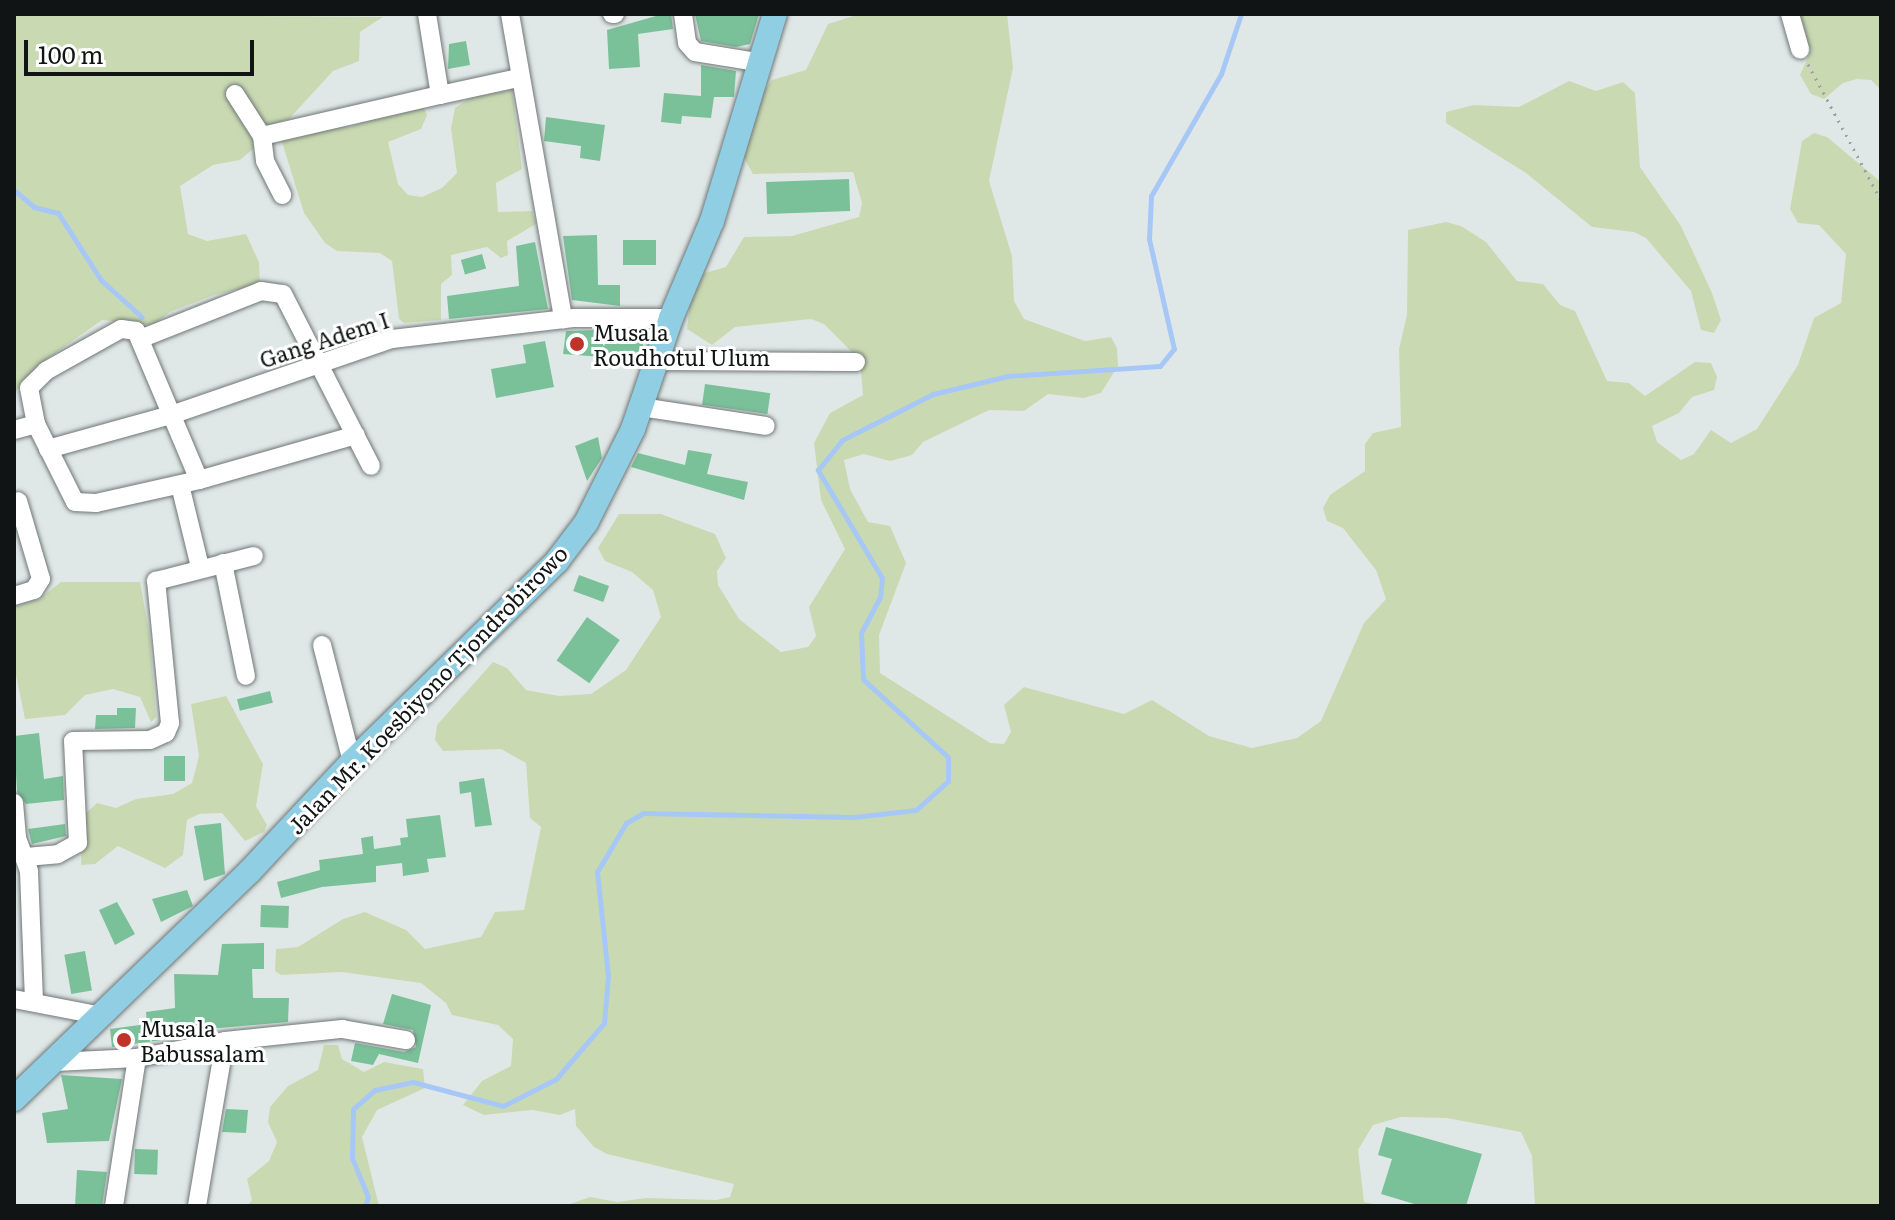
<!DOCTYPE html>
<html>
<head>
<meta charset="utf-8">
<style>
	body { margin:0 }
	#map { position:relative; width:1895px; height:1220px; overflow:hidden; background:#e0e8e7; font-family:Literata,serif }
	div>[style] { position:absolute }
	.green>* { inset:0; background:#c9dab2 }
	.stream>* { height:5px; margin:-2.5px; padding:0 2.5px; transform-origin:2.5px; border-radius:2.5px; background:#a7c8f6 }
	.building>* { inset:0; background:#7ac199; transform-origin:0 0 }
	.path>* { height:3px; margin-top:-1.5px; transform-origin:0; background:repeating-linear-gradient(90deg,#9da3a3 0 2px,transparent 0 8px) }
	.roads { filter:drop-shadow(0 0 2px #707676) drop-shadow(0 0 2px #707676) }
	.minor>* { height:18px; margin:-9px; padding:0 9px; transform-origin:9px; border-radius:9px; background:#fff }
	.major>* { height:24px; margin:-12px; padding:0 12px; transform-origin:12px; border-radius:12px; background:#8fcee3 }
	.dots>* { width:22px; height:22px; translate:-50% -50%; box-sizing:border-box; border:4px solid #fff; border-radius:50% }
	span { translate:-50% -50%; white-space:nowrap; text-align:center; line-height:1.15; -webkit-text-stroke:6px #fff; paint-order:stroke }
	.poi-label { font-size:22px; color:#111414 }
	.left { translate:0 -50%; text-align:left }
	.street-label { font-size:22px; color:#111414 }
	.frame { position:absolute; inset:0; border:16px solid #111414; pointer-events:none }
	.scale { position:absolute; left:24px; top:40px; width:230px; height:36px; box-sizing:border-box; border:4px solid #111414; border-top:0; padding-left:10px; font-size:24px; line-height:28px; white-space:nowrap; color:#111414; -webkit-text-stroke:6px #fff; paint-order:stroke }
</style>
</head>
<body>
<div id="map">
	<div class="green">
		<div style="clip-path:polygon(14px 14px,383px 17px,360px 32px,359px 61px,333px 71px,289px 119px,262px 128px,254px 148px,240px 160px,213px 165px,180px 186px,188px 234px,207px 241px,246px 234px,259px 262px,260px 284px,214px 295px,170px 312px,153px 325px,102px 320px,48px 358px,17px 389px,14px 399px)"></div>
		<div style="clip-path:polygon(860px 14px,1007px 14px,1013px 68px,989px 181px,1012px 256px,1014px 301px,1024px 319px,1085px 341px,1111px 337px,1117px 348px,1118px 366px,1101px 393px,1084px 398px,1048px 394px,1024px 411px,989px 410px,923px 442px,912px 455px,890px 461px,864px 454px,844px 460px,850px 489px,868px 522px,890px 526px,906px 563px,879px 635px,880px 673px,990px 743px,1004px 744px,1011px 732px,1004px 705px,1024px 687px,1124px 714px,1152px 700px,1209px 736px,1252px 748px,1297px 738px,1321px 721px,1364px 623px,1386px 599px,1376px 570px,1343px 528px,1327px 521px,1323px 508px,1330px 495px,1365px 471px,1365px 444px,1373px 433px,1401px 427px,1399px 349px,1407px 315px,1408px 230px,1446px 222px,1461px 226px,1486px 242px,1517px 281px,1543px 284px,1560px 305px,1575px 311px,1607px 381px,1629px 383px,1645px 396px,1695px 362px,1711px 363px,1717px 377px,1714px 390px,1692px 397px,1679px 413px,1652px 426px,1657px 442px,1681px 460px,1694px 454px,1711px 430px,1731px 443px,1757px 429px,1798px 365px,1814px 318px,1841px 303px,1846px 254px,1819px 225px,1798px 223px,1790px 209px,1802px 141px,1814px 133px,1827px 137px,1881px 182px,1881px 1206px,1535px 1206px,1532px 1156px,1521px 1132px,1447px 1118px,1401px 1117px,1373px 1125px,1358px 1150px,1364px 1202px,1382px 1206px,564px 1206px,590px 1197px,617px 1202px,646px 1198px,716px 1200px,730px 1197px,734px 1184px,607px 1154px,594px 1147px,576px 1126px,575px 1109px,560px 1115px,532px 1110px,484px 1115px,463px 1105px,482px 1081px,511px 1066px,513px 1039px,498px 1025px,452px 1015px,446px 1003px,421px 983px,342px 972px,281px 975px,275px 971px,276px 949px,298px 947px,343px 919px,365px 912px,406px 930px,425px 949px,481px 937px,495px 912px,524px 910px,541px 827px,530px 818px,526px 763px,501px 749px,443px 751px,435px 740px,437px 725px,493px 662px,507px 668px,526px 690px,559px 696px,591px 694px,626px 670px,661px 617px,653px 590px,632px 572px,605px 561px,598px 548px,619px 514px,661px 514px,715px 534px,726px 558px,717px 571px,718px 585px,739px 619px,781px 652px,808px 647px,816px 636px,809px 607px,845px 549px,821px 500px,814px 443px,830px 413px,863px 395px,860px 360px,824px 324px,811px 319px,735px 327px,712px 345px,687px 329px,691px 294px,701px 274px,726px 267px,744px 237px,792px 236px,859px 217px,862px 203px,853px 172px,753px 174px,743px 156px,763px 92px,772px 80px,806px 70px,828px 24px)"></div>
		<div style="clip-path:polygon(1796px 14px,1881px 14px,1881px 90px,1871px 80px,1857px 79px,1843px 83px,1824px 99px,1811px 94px,1800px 75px,1809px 55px)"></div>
		<div style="clip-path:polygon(1569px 81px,1596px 91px,1623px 82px,1635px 93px,1640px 167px,1681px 226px,1712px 293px,1721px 320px,1714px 333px,1701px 330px,1691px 291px,1646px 238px,1634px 232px,1592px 227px,1526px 173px,1446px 123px,1446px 112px,1474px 105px,1519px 107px)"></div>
		<div style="clip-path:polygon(512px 90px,522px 169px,496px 183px,498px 212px,532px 211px,536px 224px,507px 241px,508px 255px,501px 258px,487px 247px,451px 255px,452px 275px,441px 284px,441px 320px,404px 323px,399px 319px,392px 261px,380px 253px,337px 251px,325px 243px,304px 213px,281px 139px,313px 128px,350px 127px,421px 102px,427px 115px,421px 129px,388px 142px,398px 184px,408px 195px,422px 197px,442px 188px,457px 173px,451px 128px,455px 108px,472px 97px)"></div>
		<div style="clip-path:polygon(61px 582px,140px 582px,150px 637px,156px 717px,151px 722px,140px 697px,113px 689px,85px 695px,65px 715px,25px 719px,14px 665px,14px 606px,39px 599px)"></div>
		<div style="clip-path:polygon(226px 696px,263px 764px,256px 806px,267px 825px,264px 832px,245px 841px,222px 813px,199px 814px,187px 820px,183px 855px,165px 868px,118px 846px,95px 864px,81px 865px,83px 816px,97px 803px,116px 808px,136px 799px,173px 794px,192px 783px,199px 756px,191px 704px)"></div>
		<div style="clip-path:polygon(324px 1045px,338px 1045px,342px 1059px,364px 1072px,384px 1062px,423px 1069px,425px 1088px,377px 1110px,362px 1137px,379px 1206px,247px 1206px,252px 1200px,247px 1179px,269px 1161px,277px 1142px,268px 1122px,270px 1107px,288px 1086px,318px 1070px)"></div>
	</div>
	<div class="stream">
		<div style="left:14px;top:190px;width:26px;rotate:40deg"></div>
		<div style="left:34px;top:207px;width:25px;rotate:14deg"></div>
		<div style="left:58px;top:213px;width:80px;rotate:57.3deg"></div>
		<div style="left:101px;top:280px;width:55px;rotate:42.1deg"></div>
		<div style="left:365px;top:1206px;width:9px;rotate:-72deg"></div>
		<div style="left:368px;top:1197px;width:42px;rotate:-112.3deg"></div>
		<div style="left:352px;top:1158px;width:49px;rotate:-88.8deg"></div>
		<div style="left:353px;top:1109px;width:29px;rotate:-41deg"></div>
		<div style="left:375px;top:1090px;width:39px;rotate:-12deg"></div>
		<div style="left:413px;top:1082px;width:93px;rotate:14.9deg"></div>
		<div style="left:503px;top:1106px;width:59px;rotate:-27deg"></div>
		<div style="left:556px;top:1079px;width:74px;rotate:-49.4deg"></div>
		<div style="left:604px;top:1023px;width:47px;rotate:-85.1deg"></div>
		<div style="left:608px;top:976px;width:105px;rotate:-96deg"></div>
		<div style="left:597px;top:872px;width:57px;rotate:-59.4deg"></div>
		<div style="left:626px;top:823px;width:20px;rotate:-30deg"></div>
		<div style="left:643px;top:813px;width:211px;rotate:1.1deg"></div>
		<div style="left:854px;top:817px;width:62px;rotate:-6.4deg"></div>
		<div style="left:916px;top:810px;width:43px;rotate:-42.2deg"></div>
		<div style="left:948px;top:781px;width:24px;rotate:-90deg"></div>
		<div style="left:948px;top:757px;width:115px;rotate:-137.5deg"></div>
		<div style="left:863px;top:679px;width:46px;rotate:-92.5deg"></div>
		<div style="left:861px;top:633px;width:41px;rotate:-62.2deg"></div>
		<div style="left:880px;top:597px;width:19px;rotate:-84deg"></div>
		<div style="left:882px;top:578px;width:126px;rotate:-120.7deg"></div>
		<div style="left:818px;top:470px;width:38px;rotate:-51deg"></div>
		<div style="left:842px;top:440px;width:102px;rotate:-26.8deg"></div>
		<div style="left:933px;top:394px;width:77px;rotate:-13.5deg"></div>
		<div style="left:1008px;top:376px;width:152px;rotate:-3.8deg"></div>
		<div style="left:1160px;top:366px;width:22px;rotate:-51deg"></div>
		<div style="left:1174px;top:349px;width:113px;rotate:-102.8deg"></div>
		<div style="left:1149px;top:239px;width:43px;rotate:-87.3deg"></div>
		<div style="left:1151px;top:196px;width:141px;rotate:-60.2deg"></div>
		<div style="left:1221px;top:74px;width:63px;rotate:-71.6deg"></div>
	</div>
	<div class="building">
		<div style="clip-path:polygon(663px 14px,671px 14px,673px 29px,638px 34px,640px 67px,609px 69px,607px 30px)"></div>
		<div style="clip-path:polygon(695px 14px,759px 14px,750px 44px,736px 47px,701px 41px)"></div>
		<div style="clip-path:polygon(466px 41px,470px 65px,448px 69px,449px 44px)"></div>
		<div style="clip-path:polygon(701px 65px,736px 71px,734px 97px,714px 97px,711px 118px,682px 116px,681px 124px,661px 122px,664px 93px,701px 96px)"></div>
		<div style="clip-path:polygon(546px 117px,605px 125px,600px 161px,580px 158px,581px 146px,544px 141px)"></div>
		<div style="left:849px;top:179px;width:32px;height:83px;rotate:88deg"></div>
		<div style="clip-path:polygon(597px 235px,598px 285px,620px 285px,620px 306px,572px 300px,563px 236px)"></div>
		<div style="left:656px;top:240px;width:25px;height:33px;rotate:90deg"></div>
		<div style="clip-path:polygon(535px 242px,548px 309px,449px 319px,447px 296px,519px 286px,516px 246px)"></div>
		<div style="left:482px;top:254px;width:15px;height:22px;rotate:74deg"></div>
		<div style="clip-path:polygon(601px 330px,645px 330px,641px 360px,563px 354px,566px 331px)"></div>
		<div style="clip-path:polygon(545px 341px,554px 387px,496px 398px,491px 369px,526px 363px,523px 345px)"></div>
		<div style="left:705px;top:384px;width:66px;height:21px;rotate:8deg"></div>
		<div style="clip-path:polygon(598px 437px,602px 458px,587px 481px,575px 446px)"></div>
		<div style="clip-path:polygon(688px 450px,712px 454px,707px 474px,748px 482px,744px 500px,631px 467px,638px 453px,685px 465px)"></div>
		<div style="left:579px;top:575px;width:32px;height:17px;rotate:20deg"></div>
		<div style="left:587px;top:617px;width:40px;height:53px;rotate:35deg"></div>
		<div style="left:270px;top:691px;width:12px;height:34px;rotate:76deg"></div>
		<div style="clip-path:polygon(117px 708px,136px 708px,135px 728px,95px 729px,96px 715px,117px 715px)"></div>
		<div style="clip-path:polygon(39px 733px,44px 779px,63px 776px,64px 800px,26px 804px,17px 792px,14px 736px)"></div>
		<div style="left:164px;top:756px;width:21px;height:25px"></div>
		<div style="clip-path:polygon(484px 778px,492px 825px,475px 827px,471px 792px,460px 794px,459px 782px)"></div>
		<div style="clip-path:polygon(440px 815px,446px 857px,427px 859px,429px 872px,403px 876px,402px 863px,376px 866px,376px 882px,322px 887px,281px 898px,277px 882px,320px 870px,319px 860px,363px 854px,361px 838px,373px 836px,374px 849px,401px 845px,400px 838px,408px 837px,406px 819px)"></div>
		<div style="clip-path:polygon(221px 823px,225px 874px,204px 881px,194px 826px)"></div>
		<div style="clip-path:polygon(65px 824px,66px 836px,32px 844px,28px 829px)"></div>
		<div style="clip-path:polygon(187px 890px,193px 906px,161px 922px,152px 899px)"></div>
		<div style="clip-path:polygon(117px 902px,135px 934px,115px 945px,99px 910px)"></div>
		<div style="left:261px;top:905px;width:28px;height:22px;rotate:2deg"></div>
		<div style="clip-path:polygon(264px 943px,264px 969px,252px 969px,253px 998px,289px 998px,288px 1022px,175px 1032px,176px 1038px,112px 1047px,110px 1029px,147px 1024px,146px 1012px,175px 1008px,174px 974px,218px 975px,222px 944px)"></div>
		<div style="left:85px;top:951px;width:40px;height:21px;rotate:80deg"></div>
		<div style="clip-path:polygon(392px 994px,431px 1005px,418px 1063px,379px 1054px,373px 1065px,351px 1061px,355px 1043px,404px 1052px,416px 1047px,413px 1030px,383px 1024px)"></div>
		<div style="clip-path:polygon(61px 1075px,122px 1079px,109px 1141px,47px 1143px,42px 1113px,68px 1109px)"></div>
		<div style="clip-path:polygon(226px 1109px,248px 1110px,246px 1133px,222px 1132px)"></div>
		<div style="clip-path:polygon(1386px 1127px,1482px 1154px,1466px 1206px,1421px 1206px,1381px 1194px,1392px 1159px,1378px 1155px)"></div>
		<div style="left:135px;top:1149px;width:23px;height:25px;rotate:2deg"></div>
		<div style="clip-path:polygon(77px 1170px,107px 1172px,102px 1206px,75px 1206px)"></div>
	</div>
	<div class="path">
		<div style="left:1808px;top:64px;width:154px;rotate:61.8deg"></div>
	</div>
	<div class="roads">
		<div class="minor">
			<div style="left:427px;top:14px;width:82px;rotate:80.9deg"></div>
			<div style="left:440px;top:95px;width:80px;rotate:-12.3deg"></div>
			<div style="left:510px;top:14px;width:310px;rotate:80.1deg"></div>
			<div style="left:612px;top:14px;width:3px"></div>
			<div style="left:683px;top:14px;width:29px;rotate:82deg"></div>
			<div style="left:687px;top:43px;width:12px;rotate:48deg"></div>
			<div style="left:695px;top:52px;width:68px;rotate:9.3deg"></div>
			<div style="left:1790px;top:14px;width:37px;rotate:74deg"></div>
			<div style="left:235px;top:94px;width:50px;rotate:57.3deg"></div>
			<div style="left:262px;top:136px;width:183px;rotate:-13deg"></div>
			<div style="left:262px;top:136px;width:25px;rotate:83deg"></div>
			<div style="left:265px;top:161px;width:38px;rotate:63deg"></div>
			<div style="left:140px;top:339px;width:130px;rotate:-21.6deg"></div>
			<div style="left:261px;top:291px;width:22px;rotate:8deg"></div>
			<div style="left:283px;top:294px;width:193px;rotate:62.9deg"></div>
			<div style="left:656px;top:361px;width:200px;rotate:0.3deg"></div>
			<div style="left:641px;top:407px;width:126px;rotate:8.6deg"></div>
			<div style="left:14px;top:430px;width:23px;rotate:-15deg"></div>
			<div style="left:48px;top:449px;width:131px;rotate:-15.5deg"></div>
			<div style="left:174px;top:414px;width:231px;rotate:-19deg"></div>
			<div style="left:392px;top:339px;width:182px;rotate:-6.6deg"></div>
			<div style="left:573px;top:318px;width:98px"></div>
			<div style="left:199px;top:480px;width:162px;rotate:-112.9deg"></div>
			<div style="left:136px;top:331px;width:15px;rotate:-172deg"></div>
			<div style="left:121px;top:329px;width:86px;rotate:150.8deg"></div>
			<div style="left:46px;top:371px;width:24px;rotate:135deg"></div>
			<div style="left:29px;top:388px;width:37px;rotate:79deg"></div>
			<div style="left:36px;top:424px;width:87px;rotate:63.4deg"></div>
			<div style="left:75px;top:502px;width:21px;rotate:3deg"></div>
			<div style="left:96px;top:503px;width:106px;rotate:-12.6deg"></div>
			<div style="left:199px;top:480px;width:163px;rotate:-16deg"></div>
			<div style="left:180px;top:485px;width:84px;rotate:76.3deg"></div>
			<div style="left:223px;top:563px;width:115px;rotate:78.5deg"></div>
			<div style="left:14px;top:596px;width:21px;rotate:-17deg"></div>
			<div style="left:34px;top:590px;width:13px;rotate:-58deg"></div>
			<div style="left:41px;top:579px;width:81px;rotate:-106.4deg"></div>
			<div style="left:322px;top:645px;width:121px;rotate:75.6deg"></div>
			<div style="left:14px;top:803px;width:35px;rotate:85deg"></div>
			<div style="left:17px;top:838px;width:35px;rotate:70deg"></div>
			<div style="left:29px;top:871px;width:130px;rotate:87.8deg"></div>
			<div style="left:26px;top:857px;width:32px;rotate:-5deg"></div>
			<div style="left:58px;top:854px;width:23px;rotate:-29deg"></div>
			<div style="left:78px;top:843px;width:102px;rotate:-92.8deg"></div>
			<div style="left:73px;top:741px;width:77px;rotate:-0.7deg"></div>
			<div style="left:150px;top:740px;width:17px;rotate:-24deg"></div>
			<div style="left:166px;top:733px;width:11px;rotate:-68deg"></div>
			<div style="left:170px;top:723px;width:143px;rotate:-95.6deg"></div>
			<div style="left:156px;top:581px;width:101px;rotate:-14.3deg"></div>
			<div style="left:14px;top:999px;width:90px;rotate:10.9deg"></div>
			<div style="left:55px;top:1062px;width:82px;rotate:-2.8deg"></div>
			<div style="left:137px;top:1058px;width:90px;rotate:-10.9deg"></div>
			<div style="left:225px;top:1041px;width:118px;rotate:-5.9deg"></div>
			<div style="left:342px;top:1029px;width:65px;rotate:9.8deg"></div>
			<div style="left:114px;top:1206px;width:150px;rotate:-81.2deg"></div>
			<div style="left:197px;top:1206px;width:167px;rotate:-80.4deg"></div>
		</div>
		<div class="major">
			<div style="left:14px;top:1099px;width:328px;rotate:-44deg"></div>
			<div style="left:250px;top:871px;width:149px;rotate:-46.9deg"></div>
			<div style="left:352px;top:762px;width:287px;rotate:-44.4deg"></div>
			<div style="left:557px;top:561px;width:48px;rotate:-52.7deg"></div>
			<div style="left:586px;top:523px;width:105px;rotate:-63.4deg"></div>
			<div style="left:633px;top:429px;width:117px;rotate:-71.1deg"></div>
			<div style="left:671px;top:318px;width:105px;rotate:-67.1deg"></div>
			<div style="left:712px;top:221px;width:216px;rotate:-73.1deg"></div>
		</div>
	</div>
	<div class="dots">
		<div style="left:577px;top:344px;background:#c03329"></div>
		<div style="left:124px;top:1040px;background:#c03329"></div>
	</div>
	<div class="poi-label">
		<span class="left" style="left:593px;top:344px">Musala<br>Roudhotul Ulum</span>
		<span class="left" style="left:140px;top:1040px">Musala<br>Babussalam</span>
	</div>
	<div class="street-label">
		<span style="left:324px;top:339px;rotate:-18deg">Gang Adem I</span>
		<span style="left:427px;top:689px;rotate:-46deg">Jalan Mr. Koesbiyono Tjondrobirowo</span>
	</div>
	<div class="frame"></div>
	<div class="scale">100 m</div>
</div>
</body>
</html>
